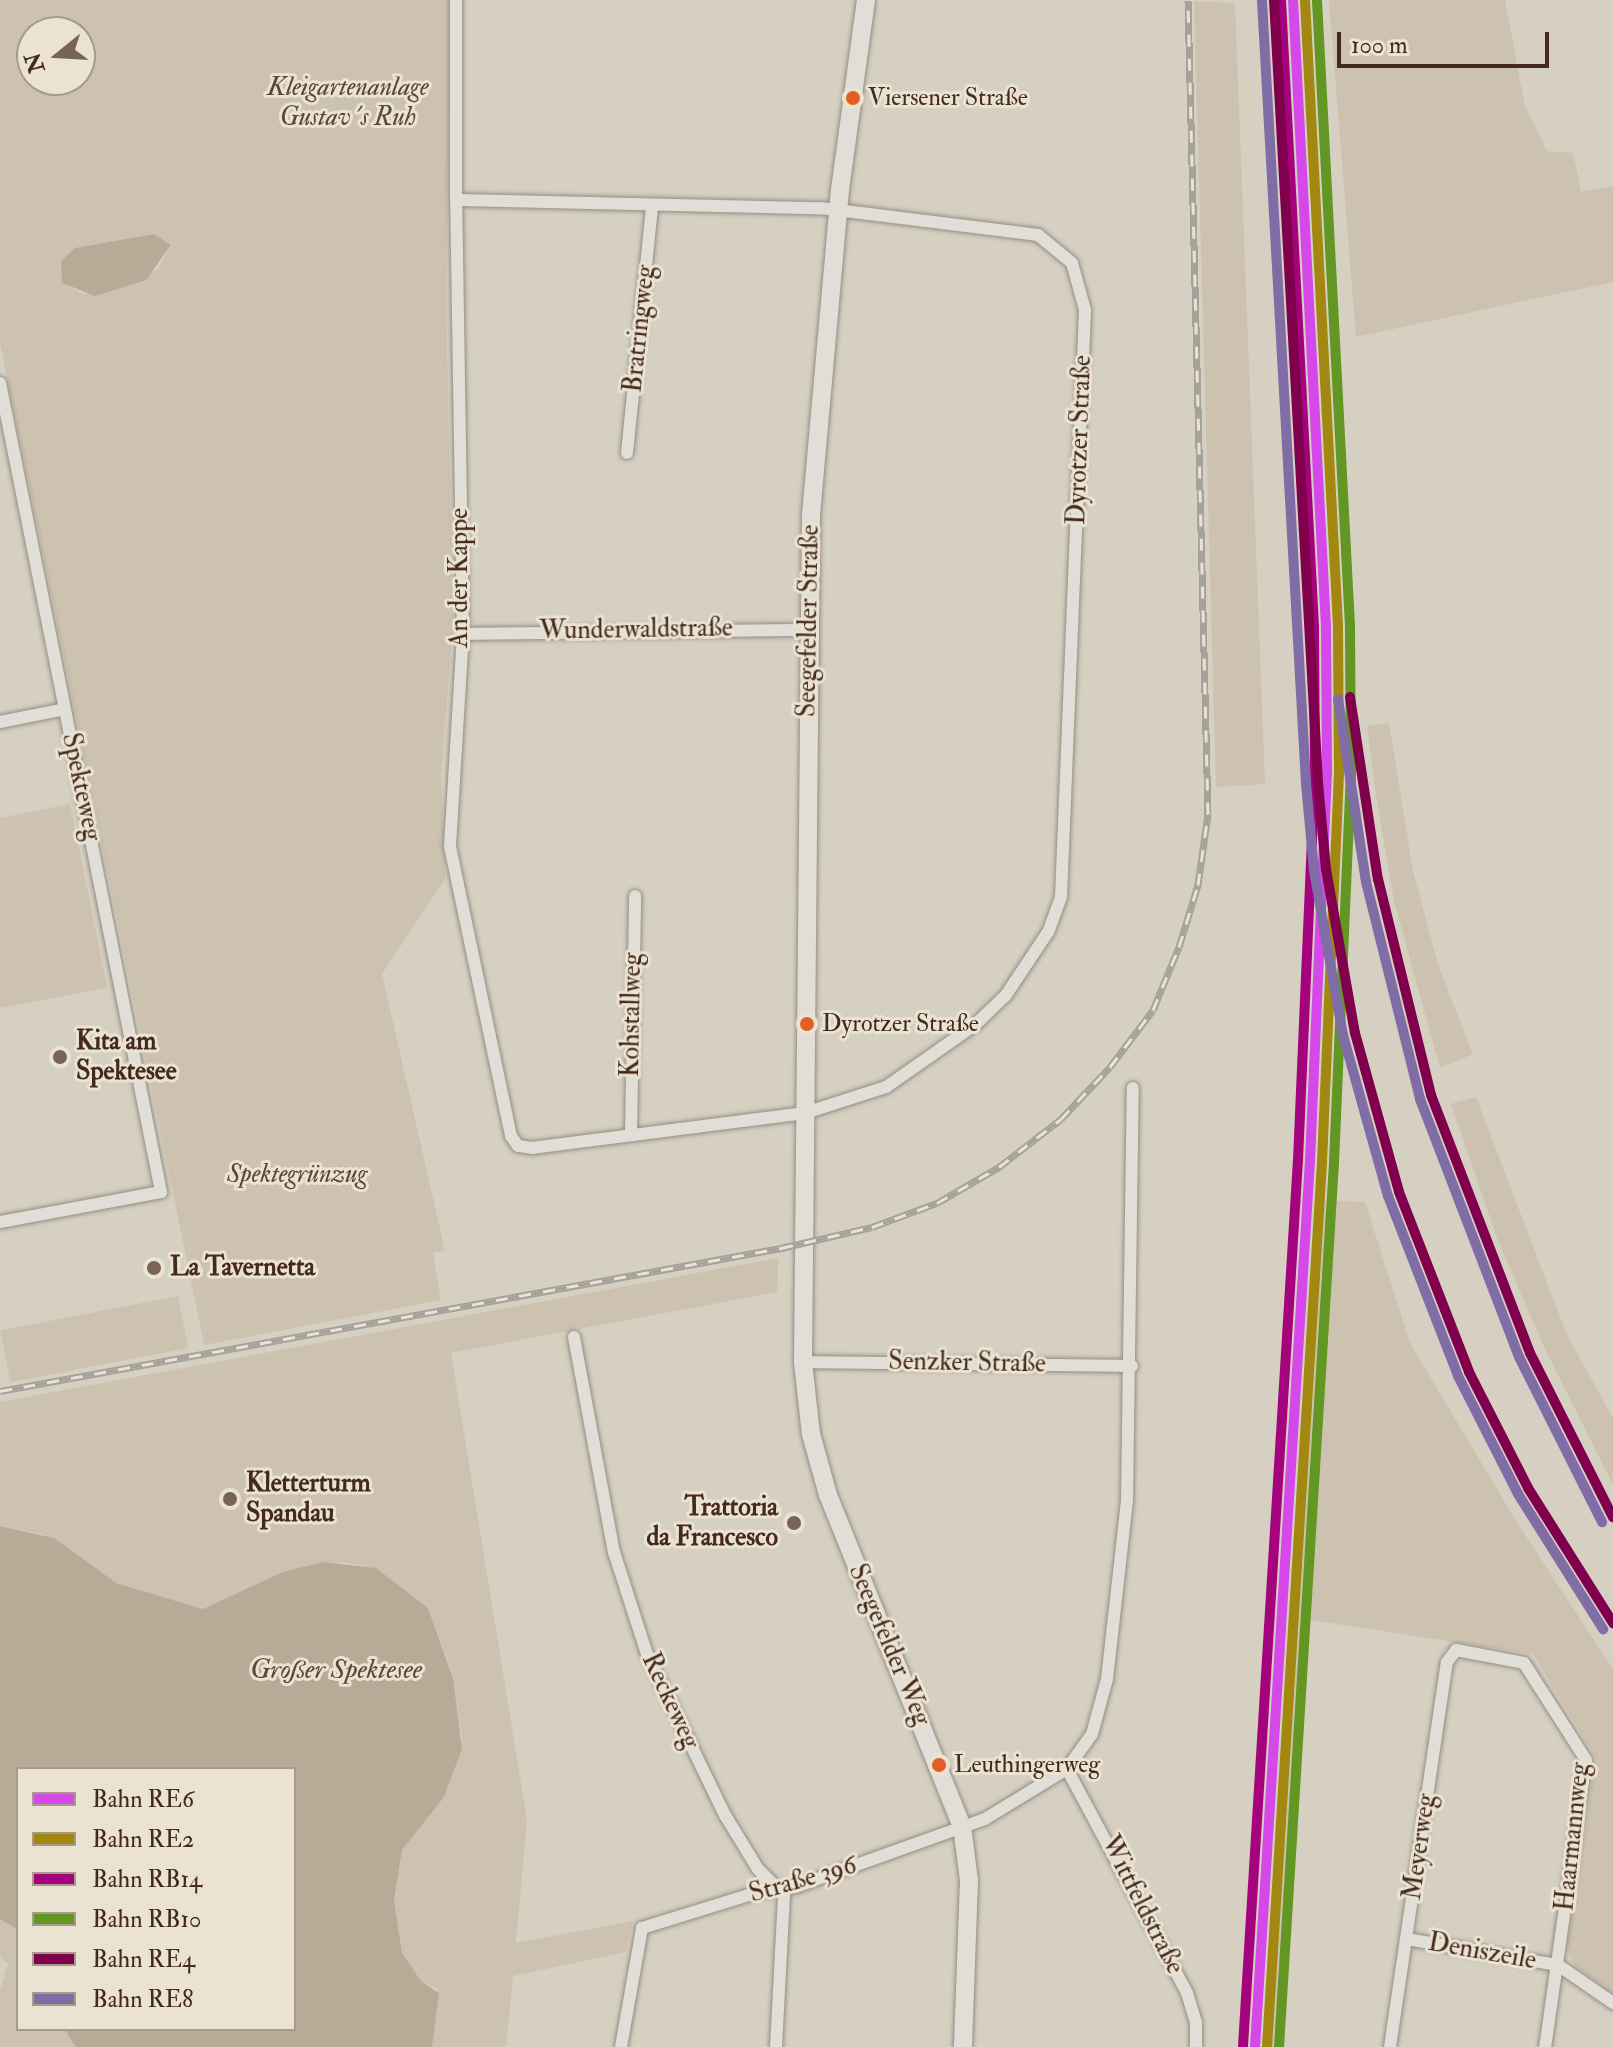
<!DOCTYPE html>
<html>
<head>
<meta charset="utf-8">
<style>
	body { margin:0 }
	#map { position:relative; width:1613px; height:2047px; overflow:hidden; background:#d6d0c2; font-family:"IM FELL Double Pica",serif }
	div>[style] { position:absolute }
	.green>* { inset:0; background:#ccc2af; transform-origin:0 0 }
	.water>* { inset:0; background:#b7aa97 }
	.roads { filter:drop-shadow(0 0 2px #958d84) drop-shadow(0 0 2px #958d84) }
	.street>* { height:12px; margin:-6px; padding:0 6px; transform-origin:6px; border-radius:6px; background:#e0ded6 }
	.secondary>* { height:18px; margin:-9px; padding:0 9px; transform-origin:9px; border-radius:9px; background:#e0ded6 }
	.rail>* { height:7px; margin-top:-3.5px; transform-origin:0; background:repeating-linear-gradient(90deg,#eae3d2 0 12px,#a6a19b 0 24px); box-sizing:border-box; border-block:2px solid #a6a19b }
	.rail-1>* { height:10px; margin:-5px; padding:0 5px; transform-origin:5px; border-radius:5px; background:#d649e9 }
	.rail-2>* { height:10px; margin:-5px; padding:0 5px; transform-origin:5px; border-radius:5px; background:#a28810 }
	.rail-3>* { height:10px; margin:-5px; padding:0 5px; transform-origin:5px; border-radius:5px; background:#a5027d }
	.rail-4>* { height:10px; margin:-5px; padding:0 5px; transform-origin:5px; border-radius:5px; background:#619722 }
	.rail-5>* { height:10px; margin:-5px; padding:0 5px; transform-origin:5px; border-radius:5px; background:#80004d }
	.rail-6>* { height:10px; margin:-5px; padding:0 5px; transform-origin:5px; border-radius:5px; background:#816da6 }
	.dots>* { width:22px; height:22px; translate:-50% -50%; box-sizing:border-box; border:4px solid #eae3d2; border-radius:50% }
	span { translate:-50% -50%; white-space:nowrap; text-align:center; line-height:1.15; -webkit-text-stroke:6px #eae3d2; paint-order:stroke }
	.bus-label { font-size:24px; color:#45291f }
	.left { translate:0 -50%; text-align:left }
	.park-label { font-size:26px; color:#5e4539; font-style:italic }
	.street-label { font-size:26px; color:#45291f }
	.poi-label { font-size:26px; color:#45291f; font-weight:700 }
	.right { translate:-100% -50%; text-align:right }
	.water-label { font-size:28px; color:#5e4538; font-style:italic }
	.legend { position:absolute; left:16px; top:1767px; width:280px; height:264px; box-sizing:border-box; background:#eae3d2; border:2px solid #a8998a; margin:0; padding:10px 14px; list-style:none; font-size:24px; color:#45291f }
	.legend li { display:flex; align-items:center; gap:16px; height:40px }
	.legend b { width:40px; border:2px solid #a8998a }
	.north { position:absolute; left:16px; top:16px; width:80px; height:80px; box-sizing:border-box; background:#eae3d2; border:2px solid #a8998a; border-radius:50%; rotate:252deg; font-size:22px; font-weight:700; line-height:32px; text-align:center; color:#45291f }
	.north::after { content:''; display:block; margin:auto; width:28px; height:36px; background:#786358; clip-path:polygon(50% 0,100% 100%,50% 72%,0 100%) }
	.scale { position:absolute; left:1337px; top:32px; width:212px; height:36px; box-sizing:border-box; border:4px solid #45291f; border-top:0; padding-left:10px; font-size:24px; line-height:28px; white-space:nowrap; color:#45291f; -webkit-text-stroke:6px #eae3d2; paint-order:stroke }
</style>
</head>
<body>
<div id="map">
	<div class="green">
		<div style="clip-path:polygon(evenodd,0 0,450px 0,446px 301px,453px 627px,441px 776px,445px 879px,382px 974px,445px 1251px,433px 1253px,441px 1300px,204px 1345px,0 343px,0 0,32px 32px,80px 32px,80px 80px,32px 80px,32px 32px,0 0,154px 234px,171px 245px,157px 270px,83px 294px,63px 283px,75px 248px,154px 234px)"></div>
		<div style="clip-path:polygon(1329px 0,1505px 0,1525px 107px,1547px 151px,1573px 153px,1581px 192px,1613px 186px,1613px 282px,1356px 337px)"></div>
		<div style="clip-path:polygon(1194px 1px,1235px 3px,1265px 784px,1216px 787px)"></div>
		<div style="clip-path:polygon(1389px 723px,1413px 871px,1438px 965px,1473px 1054px,1440px 1068px,1394px 901px,1376px 795px,1367px 726px)"></div>
		<div style="clip-path:polygon(70px 804px,107px 988px,0 1008px,0 818px)"></div>
		<div style="clip-path:polygon(1476px 1097px,1567px 1335px,1613px 1418px,1613px 1485px,1542px 1343px,1497px 1238px,1451px 1104px)"></div>
		<div style="clip-path:polygon(1322px 1200px,1365px 1202px,1410px 1343px,1516px 1521px,1613px 1669px,1613px 1993px,1574px 1965px,1567px 1948px,1596px 1758px,1533px 1654px,1304px 1619px,1280px 2047px,1263px 2047px)"></div>
		<div style="clip-path:polygon(778px 1258px,777px 1292px,451px 1353px,527px 1820px,516px 1943px,633px 1921px,626px 1952px,513px 1976px,506px 2047px,432px 2047px,438px 1989px,421px 1981px,402px 1953px,394px 1900px,402px 1850px,447px 1789px,462px 1739px,451px 1669px,428px 1608px,376px 1568px,346px 1563px,323px 1562px,203px 1609px,116px 1583px,42px 1534px,0 1526px,0 1402px)"></div>
		<div style="left:178px;top:1296px;width:53px;height:181px;rotate:79deg"></div>
		<div style="clip-path:polygon(0 1919px,18px 1930px,18px 2029px,64px 2029px,76px 2047px,0 2047px,0 1990px,8px 1964px,0 1956px)"></div>
	</div>
	<div class="water">
		<div style="clip-path:polygon(154px 234px,171px 245px,146px 280px,95px 296px,62px 283px,61px 261px,75px 248px)"></div>
		<div style="clip-path:polygon(0 1526px,54px 1538px,116px 1583px,203px 1609px,283px 1572px,323px 1562px,376px 1568px,428px 1608px,453px 1678px,462px 1749px,444px 1797px,402px 1850px,394px 1900px,402px 1953px,421px 1981px,439px 1993px,432px 2047px,76px 2047px,64px 2029px,294px 2029px,294px 1769px,18px 1769px,18px 1930px,0 1919px)"></div>
	</div>
	<div class="roads">
		<div class="street">
			<div style="left:456px;top:200px;width:365px;rotate:1.3deg"></div>
			<div style="left:821px;top:208px;width:219px;rotate:7.1deg"></div>
			<div style="left:1038px;top:235px;width:44px;rotate:39.5deg"></div>
			<div style="left:1072px;top:263px;width:49px;rotate:74.5deg"></div>
			<div style="left:1085px;top:310px;width:587px;rotate:92.34deg"></div>
			<div style="left:1061px;top:897px;width:37px;rotate:110deg"></div>
			<div style="left:1048px;top:932px;width:76px;rotate:123.7deg"></div>
			<div style="left:1006px;top:995px;width:42px;rotate:136deg"></div>
			<div style="left:976px;top:1024px;width:110px;rotate:145deg"></div>
			<div style="left:886px;top:1087px;width:85px;rotate:162.2deg"></div>
			<div style="left:805px;top:1113px;width:274px;rotate:172.7deg"></div>
			<div style="left:533px;top:1148px;width:15px;rotate:-172deg"></div>
			<div style="left:518px;top:1146px;width:12px;rotate:-125deg"></div>
			<div style="left:511px;top:1136px;width:296px;rotate:-101.9deg"></div>
			<div style="left:450px;top:846px;width:212px;rotate:-86.5deg"></div>
			<div style="left:463px;top:634px;width:434px;rotate:-90.9deg"></div>
			<div style="left:456px;top:200px;width:200px;rotate:-90deg"></div>
			<div style="left:0;top:383px;width:825px;rotate:78.74deg"></div>
			<div style="left:161px;top:1192px;width:164px;rotate:169.4deg"></div>
			<div style="left:627px;top:453px;width:249px;rotate:-84.2deg"></div>
			<div style="left:463px;top:634px;width:346px;rotate:-0.7deg"></div>
			<div style="left:0;top:722px;width:66px;rotate:-11.3deg"></div>
			<div style="left:631px;top:1134px;width:238px;rotate:-89deg"></div>
			<div style="left:574px;top:1337px;width:219px;rotate:79.5deg"></div>
			<div style="left:614px;top:1552px;width:107px;rotate:72.1deg"></div>
			<div style="left:647px;top:1654px;width:179px;rotate:64.2deg"></div>
			<div style="left:725px;top:1815px;width:63px;rotate:58.6deg"></div>
			<div style="left:758px;top:1869px;width:37px;rotate:45deg"></div>
			<div style="left:784px;top:1895px;width:152px;rotate:93deg"></div>
			<div style="left:803px;top:1362px;width:329px;rotate:0.7deg"></div>
			<div style="left:1067px;top:1769px;width:254px;rotate:61.8deg"></div>
			<div style="left:1187px;top:1993px;width:30px;rotate:73deg"></div>
			<div style="left:1196px;top:2022px;width:25px;rotate:90deg"></div>
			<div style="left:1407px;top:1939px;width:153px;rotate:9.8deg"></div>
			<div style="left:1558px;top:1965px;width:67px;rotate:34.6deg"></div>
			<div style="left:621px;top:2047px;width:121px;rotate:-80deg"></div>
			<div style="left:642px;top:1928px;width:121px;rotate:-17.2deg"></div>
			<div style="left:758px;top:1892px;width:37px;rotate:-8deg"></div>
			<div style="left:795px;top:1887px;width:202px;rotate:-19.7deg"></div>
			<div style="left:985px;top:1819px;width:96px;rotate:-31.4deg"></div>
			<div style="left:1067px;top:1769px;width:43px;rotate:-54.5deg"></div>
			<div style="left:1092px;top:1734px;width:57px;rotate:-74.7deg"></div>
			<div style="left:1107px;top:1679px;width:180px;rotate:-83.6deg"></div>
			<div style="left:1127px;top:1500px;width:412px;rotate:-89.2deg"></div>
			<div style="left:1390px;top:2047px;width:389px;rotate:-81.6deg"></div>
			<div style="left:1447px;top:1662px;width:15px;rotate:-53deg"></div>
			<div style="left:1456px;top:1650px;width:69px;rotate:10.8deg"></div>
			<div style="left:1524px;top:1663px;width:115px;rotate:57.4deg"></div>
			<div style="left:1586px;top:1760px;width:290px;rotate:98.1deg"></div>
		</div>
		<div class="secondary">
			<div style="left:866px;top:0;width:192px;rotate:97.8deg"></div>
			<div style="left:840px;top:190px;width:324px;rotate:95.1deg"></div>
			<div style="left:811px;top:513px;width:849px;rotate:90.54deg"></div>
			<div style="left:803px;top:1362px;width:72px;rotate:83.7deg"></div>
			<div style="left:811px;top:1434px;width:63px;rotate:74.4deg"></div>
			<div style="left:828px;top:1495px;width:357px;rotate:68deg"></div>
			<div style="left:962px;top:1826px;width:55px;rotate:82.7deg"></div>
			<div style="left:969px;top:1881px;width:166px;rotate:92.1deg"></div>
		</div>
	</div>
	<div class="rail">
		<div style="left:0;top:1391px;width:794px;rotate:-10.38deg"></div>
		<div style="left:781px;top:1248px;width:93px;rotate:-13deg"></div>
		<div style="left:872px;top:1227px;width:69px;rotate:-20.3deg"></div>
		<div style="left:937px;top:1203px;width:72px;rotate:-30.1deg"></div>
		<div style="left:999px;top:1167px;width:78px;rotate:-37.7deg"></div>
		<div style="left:1061px;top:1119px;width:71px;rotate:-46.7deg"></div>
		<div style="left:1110px;top:1067px;width:71px;rotate:-53deg"></div>
		<div style="left:1153px;top:1010px;width:68px;rotate:-67.6deg"></div>
		<div style="left:1179px;top:947px;width:65px;rotate:-73deg"></div>
		<div style="left:1198px;top:885px;width:72px;rotate:-82deg"></div>
		<div style="left:1208px;top:814px;width:814px;rotate:-91.41deg"></div>
	</div>
	<div class="rail-1">
		<div style="left:1255px;top:2047px;width:888px;rotate:-86.45deg"></div>
		<div style="left:1310px;top:1161px;width:389px;rotate:-87.5deg"></div>
		<div style="left:1327px;top:772px;width:145px;rotate:-90.4deg"></div>
		<div style="left:1326px;top:627px;width:628px;rotate:-93.01deg"></div>
	</div>
	<div class="rail-2">
		<div style="left:1267px;top:2047px;width:887px;rotate:-86.44deg"></div>
		<div style="left:1322px;top:1162px;width:389px;rotate:-87.5deg"></div>
		<div style="left:1339px;top:773px;width:147px;rotate:-90.4deg"></div>
		<div style="left:1338px;top:626px;width:627px;rotate:-93.02deg"></div>
	</div>
	<div class="rail-3">
		<div style="left:1243px;top:2046px;width:888px;rotate:-86.45deg"></div>
		<div style="left:1298px;top:1160px;width:388px;rotate:-87.5deg"></div>
		<div style="left:1315px;top:772px;width:145px;rotate:-90.4deg"></div>
		<div style="left:1314px;top:627px;width:627px;rotate:-93.02deg"></div>
	</div>
	<div class="rail-4">
		<div style="left:1279px;top:2047px;width:887px;rotate:-86.44deg"></div>
		<div style="left:1334px;top:1162px;width:389px;rotate:-87.5deg"></div>
		<div style="left:1351px;top:773px;width:147px;rotate:-90.4deg"></div>
		<div style="left:1350px;top:626px;width:627px;rotate:-93.02deg"></div>
	</div>
	<div class="rail-5">
		<div style="left:1274px;top:0;width:784px;rotate:86.78deg"></div>
		<div style="left:1318px;top:783px;width:86px;rotate:84.7deg"></div>
		<div style="left:1326px;top:869px;width:167px;rotate:80deg"></div>
		<div style="left:1355px;top:1033px;width:165px;rotate:74.5deg"></div>
		<div style="left:1399px;top:1192px;width:193px;rotate:68.7deg"></div>
		<div style="left:1469px;top:1372px;width:130px;rotate:63deg"></div>
		<div style="left:1528px;top:1488px;width:160px;rotate:57.8deg"></div>
		<div style="left:1350px;top:697px;width:184px;rotate:81.3deg"></div>
		<div style="left:1378px;top:879px;width:222px;rotate:76.2deg"></div>
		<div style="left:1431px;top:1095px;width:276px;rotate:69deg"></div>
		<div style="left:1530px;top:1353px;width:184px;rotate:63.2deg"></div>
	</div>
	<div class="rail-6">
		<div style="left:1262px;top:1px;width:784px;rotate:86.78deg"></div>
		<div style="left:1306px;top:784px;width:87px;rotate:84.7deg"></div>
		<div style="left:1314px;top:871px;width:167px;rotate:80deg"></div>
		<div style="left:1343px;top:1035px;width:167px;rotate:74.4deg"></div>
		<div style="left:1388px;top:1196px;width:193px;rotate:68.7deg"></div>
		<div style="left:1458px;top:1376px;width:132px;rotate:63deg"></div>
		<div style="left:1518px;top:1494px;width:160px;rotate:57.8deg"></div>
		<div style="left:1338px;top:699px;width:185px;rotate:81.3deg"></div>
		<div style="left:1366px;top:882px;width:224px;rotate:76deg"></div>
		<div style="left:1420px;top:1099px;width:276px;rotate:69deg"></div>
		<div style="left:1519px;top:1357px;width:185px;rotate:63.3deg"></div>
	</div>
	<div class="dots">
		<div style="left:853px;top:98px;background:#e15f22"></div>
		<div style="left:807px;top:1024px;background:#e15f22"></div>
		<div style="left:60px;top:1057px;background:#786358"></div>
		<div style="left:154px;top:1268px;background:#786358"></div>
		<div style="left:230px;top:1499px;background:#786358"></div>
		<div style="left:794px;top:1523px;background:#786358"></div>
		<div style="left:939px;top:1765px;background:#e15f22"></div>
	</div>
	<div class="bus-label">
		<span class="left" style="left:868px;top:98px">Viersener Straße</span>
		<span class="left" style="left:822px;top:1024px">Dyrotzer Straße</span>
		<span class="left" style="left:954px;top:1765px">Leuthingerweg</span>
	</div>
	<div class="park-label">
		<span style="left:348px;top:103px">Kleigartenanlage<br>Gustav´s Ruh</span>
		<span style="left:297px;top:1175px">Spektegrünzug</span>
	</div>
	<div class="street-label">
		<span style="left:640px;top:329px;rotate:-84deg">Bratringweg</span>
		<span style="left:1080px;top:440px;rotate:-88deg">Dyrotzer Straße</span>
		<span style="left:460px;top:578px;rotate:-90deg">An der Kappe</span>
		<span style="left:809px;top:621px;rotate:-89deg">Seegefelder Straße</span>
		<span style="left:636px;top:630px;rotate:-1deg">Wunderwaldstraße</span>
		<span style="left:81px;top:787px;rotate:78deg">Spekteweg</span>
		<span style="left:632px;top:1015px;rotate:-89deg">Kohstallweg</span>
		<span style="left:967px;top:1363px;rotate:1deg">Senzker Straße</span>
		<span style="left:889px;top:1645px;rotate:67deg">Seegefelder Weg</span>
		<span style="left:670px;top:1701px;rotate:65deg">Reckeweg</span>
		<span style="left:1573px;top:1837px;rotate:-84deg">Haarmannweg</span>
		<span style="left:1420px;top:1847px;rotate:-82deg">Meyerweg</span>
		<span style="left:803px;top:1880px;rotate:-16deg">Straße 396</span>
		<span style="left:1142px;top:1905px;rotate:63deg">Wittfeldstraße</span>
		<span style="left:1482px;top:1952px;rotate:10deg">Deniszeile</span>
	</div>
	<div class="poi-label">
		<span class="left" style="left:76px;top:1057px">Kita am<br>Spektesee</span>
		<span class="left" style="left:170px;top:1268px">La Tavernetta</span>
		<span class="left" style="left:246px;top:1499px">Kletterturm<br>Spandau</span>
		<span class="right" style="left:778px;top:1523px">Trattoria<br>da Francesco</span>
	</div>
	<div class="water-label">
		<span style="left:336px;top:1670px">Großer Spektesee</span>
	</div>
	<ul class="legend">
	<li><b style="height:10px;background:#d649e9"></b>Bahn RE6</li>
	<li><b style="height:10px;background:#a28810"></b>Bahn RE2</li>
	<li><b style="height:10px;background:#a5027d"></b>Bahn RB14</li>
	<li><b style="height:10px;background:#619722"></b>Bahn RB10</li>
	<li><b style="height:10px;background:#80004d"></b>Bahn RE4</li>
	<li><b style="height:10px;background:#816da6"></b>Bahn RE8</li>
	</ul>
	<div class="north">N</div>
	<div class="scale">100 m</div>
</div>
</body>
</html>
